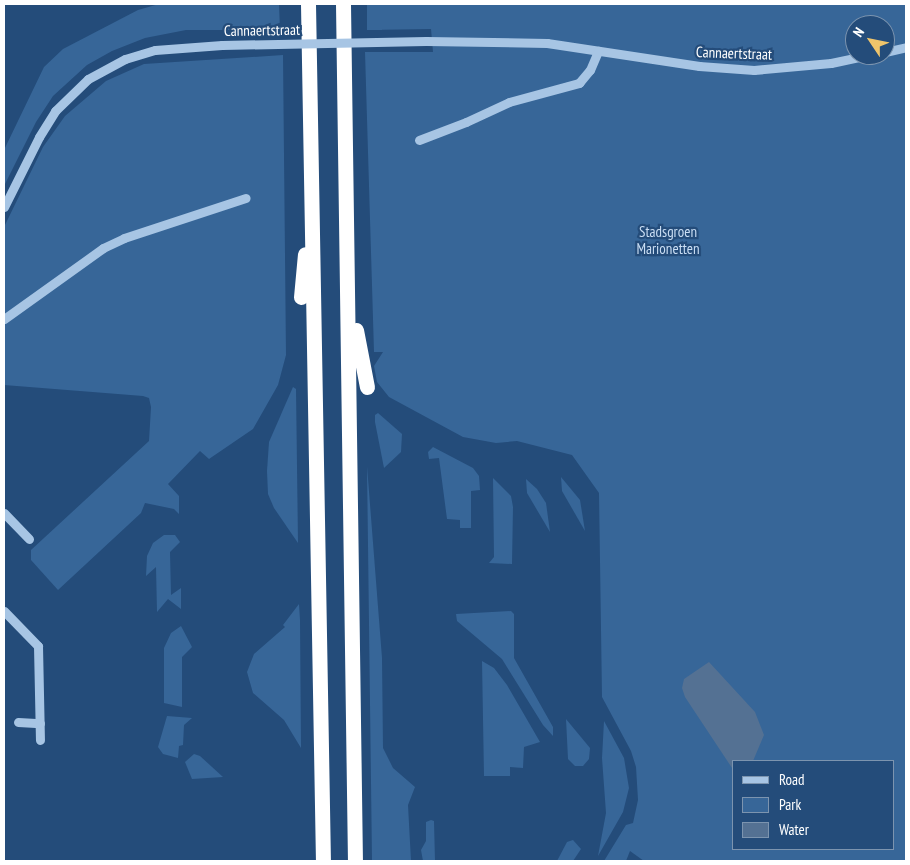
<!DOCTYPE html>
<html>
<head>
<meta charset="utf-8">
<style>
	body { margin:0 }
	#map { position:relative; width:910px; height:865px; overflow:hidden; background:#244c7a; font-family:"PT Sans Narrow",sans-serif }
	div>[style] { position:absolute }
	.green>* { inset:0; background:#376698 }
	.water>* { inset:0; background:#547193 }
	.minor>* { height:9px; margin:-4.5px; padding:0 4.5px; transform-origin:4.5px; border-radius:4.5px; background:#a7c5e4 }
	.highway>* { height:15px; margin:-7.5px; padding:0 7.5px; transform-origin:7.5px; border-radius:7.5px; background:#fff }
	.minor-bridge>* { height:9px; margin:-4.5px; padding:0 4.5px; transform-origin:4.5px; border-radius:4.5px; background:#a7c5e4 }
	span { translate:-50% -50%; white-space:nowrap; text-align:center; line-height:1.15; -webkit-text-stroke:4.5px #244c7a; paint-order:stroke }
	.street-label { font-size:15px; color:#fff }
	.park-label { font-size:15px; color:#cadef4 }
	.frame { position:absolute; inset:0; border:5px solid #fff; pointer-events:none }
	.legend { position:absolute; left:732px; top:760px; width:162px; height:90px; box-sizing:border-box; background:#244c7a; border:1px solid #7c94af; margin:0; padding:6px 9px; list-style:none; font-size:15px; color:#fff }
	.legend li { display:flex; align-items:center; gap:10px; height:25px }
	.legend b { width:25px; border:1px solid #7c94af }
	.north { position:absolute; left:845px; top:15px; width:50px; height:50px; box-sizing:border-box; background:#244c7a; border:1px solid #7c94af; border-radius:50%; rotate:304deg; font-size:14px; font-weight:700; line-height:20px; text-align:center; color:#fff }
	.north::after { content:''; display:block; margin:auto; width:18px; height:22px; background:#efc46b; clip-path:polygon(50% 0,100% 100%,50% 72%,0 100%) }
</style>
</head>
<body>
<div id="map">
	<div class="green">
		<div style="clip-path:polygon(159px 4px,279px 4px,280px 30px,186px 30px,145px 38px,112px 51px,87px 65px,53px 96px,36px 122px,4px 186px,4px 150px,44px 67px,63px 49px,138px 10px)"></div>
		<div style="clip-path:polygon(evenodd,367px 4px,906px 4px,906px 861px,644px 861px,630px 851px,626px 861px,604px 861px,626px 825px,633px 823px,638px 800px,636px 767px,631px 751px,602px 697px,599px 493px,572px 455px,517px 441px,496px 443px,463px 437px,389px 397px,377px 382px,374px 366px,383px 352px,374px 352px,365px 52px,433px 52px,431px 29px,367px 30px,367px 4px,855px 25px,885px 25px,885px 55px,855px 55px,855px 25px,367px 4px,734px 761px,894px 761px,894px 849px,734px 849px,734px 761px)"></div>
		<div style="clip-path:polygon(283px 55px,286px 355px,278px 385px,253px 429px,209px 459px,200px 451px,168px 484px,179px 496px,179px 514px,174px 509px,145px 503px,141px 513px,58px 590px,31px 560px,31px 550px,149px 441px,151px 407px,149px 398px,143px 396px,4px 385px,4px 227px,43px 147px,65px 116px,106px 81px,144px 64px)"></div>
		<div style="clip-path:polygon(293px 387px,296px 389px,298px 543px,274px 508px,268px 494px,267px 471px,269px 442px)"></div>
		<div style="clip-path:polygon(378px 413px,402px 434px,401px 452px,384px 468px,375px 422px,375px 415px)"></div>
		<div style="clip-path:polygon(433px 447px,473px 468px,479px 476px,480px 490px,471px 491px,471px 528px,460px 528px,460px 520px,447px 519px,439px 458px,429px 459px,428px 452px)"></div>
		<div style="clip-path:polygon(367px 466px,382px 658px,383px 748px,393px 768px,415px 787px,408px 805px,411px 861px,372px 861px)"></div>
		<div style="clip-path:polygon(561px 477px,580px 500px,585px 531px,562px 491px)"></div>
		<div style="clip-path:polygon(493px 478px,511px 496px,513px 507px,512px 564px,489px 563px,494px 557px)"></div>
		<div style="clip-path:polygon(526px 479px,537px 489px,546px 503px,550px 532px,527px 493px)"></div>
		<div style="clip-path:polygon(164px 535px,175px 535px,180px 542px,170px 552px,171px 595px,181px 588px,181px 609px,168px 599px,157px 612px,156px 567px,146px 576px,147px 556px,153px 543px)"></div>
		<div style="clip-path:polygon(299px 604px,300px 620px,301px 748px,284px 720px,253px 693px,247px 672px,254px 654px,285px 627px,283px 625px)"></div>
		<div style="clip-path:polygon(511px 611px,514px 614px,514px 658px,553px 727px,553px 736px,543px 725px,502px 659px,457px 621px,456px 614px)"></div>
		<div style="clip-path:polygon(181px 626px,192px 647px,182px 657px,182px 707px,164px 703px,164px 648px,171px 633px)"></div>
		<div style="clip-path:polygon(482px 661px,494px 668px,507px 685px,540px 742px,524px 747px,523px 768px,510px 767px,510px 776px,484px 776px)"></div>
		<div style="clip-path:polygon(167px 716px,192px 718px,184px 725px,183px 745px,179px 746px,178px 758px,163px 754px,158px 747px)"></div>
		<div style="clip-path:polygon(566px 719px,590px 748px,589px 759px,583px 766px,575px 766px,568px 759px)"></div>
		<div style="clip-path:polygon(604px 721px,624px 758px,629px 788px,623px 812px,598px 856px,606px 813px,602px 758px)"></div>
		<div style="clip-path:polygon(194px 754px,200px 756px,223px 777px,192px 779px,185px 762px)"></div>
		<div style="clip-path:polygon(431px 820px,434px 821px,435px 861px,423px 861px,421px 850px,426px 841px,426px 822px)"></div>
		<div style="clip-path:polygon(573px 840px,581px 849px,573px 861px,557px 861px,567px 842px)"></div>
	</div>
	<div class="water">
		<div style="clip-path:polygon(709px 662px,755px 712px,764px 735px,753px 761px,734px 761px,734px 771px,685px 697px,682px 688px,684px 679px)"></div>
	</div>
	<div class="minor">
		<div style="left:426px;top:41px;width:121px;rotate:0.9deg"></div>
		<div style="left:547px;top:43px;width:154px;rotate:8.6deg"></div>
		<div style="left:699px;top:66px;width:55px;rotate:4.2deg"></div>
		<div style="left:754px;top:70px;width:77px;rotate:-5.2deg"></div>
		<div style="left:831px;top:63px;width:39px;rotate:-12deg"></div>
		<div style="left:885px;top:52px;width:22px;rotate:-13deg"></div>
		<div style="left:419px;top:140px;width:50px;rotate:-21deg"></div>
		<div style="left:466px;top:122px;width:47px;rotate:-24.9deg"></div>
		<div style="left:509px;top:102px;width:73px;rotate:-15.2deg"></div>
		<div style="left:579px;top:83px;width:17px;rotate:-50deg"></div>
		<div style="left:590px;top:70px;width:21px;rotate:-67deg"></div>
		<div style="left:4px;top:207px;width:78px;rotate:-63.4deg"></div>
		<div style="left:39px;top:137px;width:31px;rotate:-58deg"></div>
		<div style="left:55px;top:111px;width:46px;rotate:-44.1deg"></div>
		<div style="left:88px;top:79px;width:42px;rotate:-28.4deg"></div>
		<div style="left:125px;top:59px;width:31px;rotate:-17deg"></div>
		<div style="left:155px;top:50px;width:67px;rotate:-4.3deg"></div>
		<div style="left:4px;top:319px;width:122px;rotate:-35.6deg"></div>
		<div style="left:103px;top:248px;width:23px;rotate:-25deg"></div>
		<div style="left:124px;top:238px;width:128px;rotate:-18.2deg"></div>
		<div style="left:4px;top:513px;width:36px;rotate:46deg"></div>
		<div style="left:4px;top:611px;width:49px;rotate:45.8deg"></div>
		<div style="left:38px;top:646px;width:94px;rotate:88.8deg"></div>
		<div style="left:18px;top:722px;width:22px;rotate:3deg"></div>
	</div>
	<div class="highway">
		<div style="left:308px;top:4px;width:857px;rotate:89deg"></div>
		<div style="left:343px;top:4px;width:857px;rotate:89.2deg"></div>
		<div style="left:301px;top:297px;width:43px;rotate:-84.7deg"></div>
		<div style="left:356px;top:330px;width:58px;rotate:79.1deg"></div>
	</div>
	<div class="minor-bridge">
		<div style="left:222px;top:45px;width:204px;rotate:-1.1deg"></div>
	</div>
	<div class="street-label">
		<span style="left:262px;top:30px;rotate:-1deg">Cannaertstraat</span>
		<span style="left:734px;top:53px;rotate:2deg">Cannaertstraat</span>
	</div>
	<div class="park-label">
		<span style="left:668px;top:240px">Stadsgroen<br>Marionetten</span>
	</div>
	<div class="frame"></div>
	<ul class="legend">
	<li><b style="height:6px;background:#a7c5e4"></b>Road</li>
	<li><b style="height:14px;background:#376698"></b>Park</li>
	<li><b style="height:14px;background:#547193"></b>Water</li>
	</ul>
	<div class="north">N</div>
</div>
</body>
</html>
